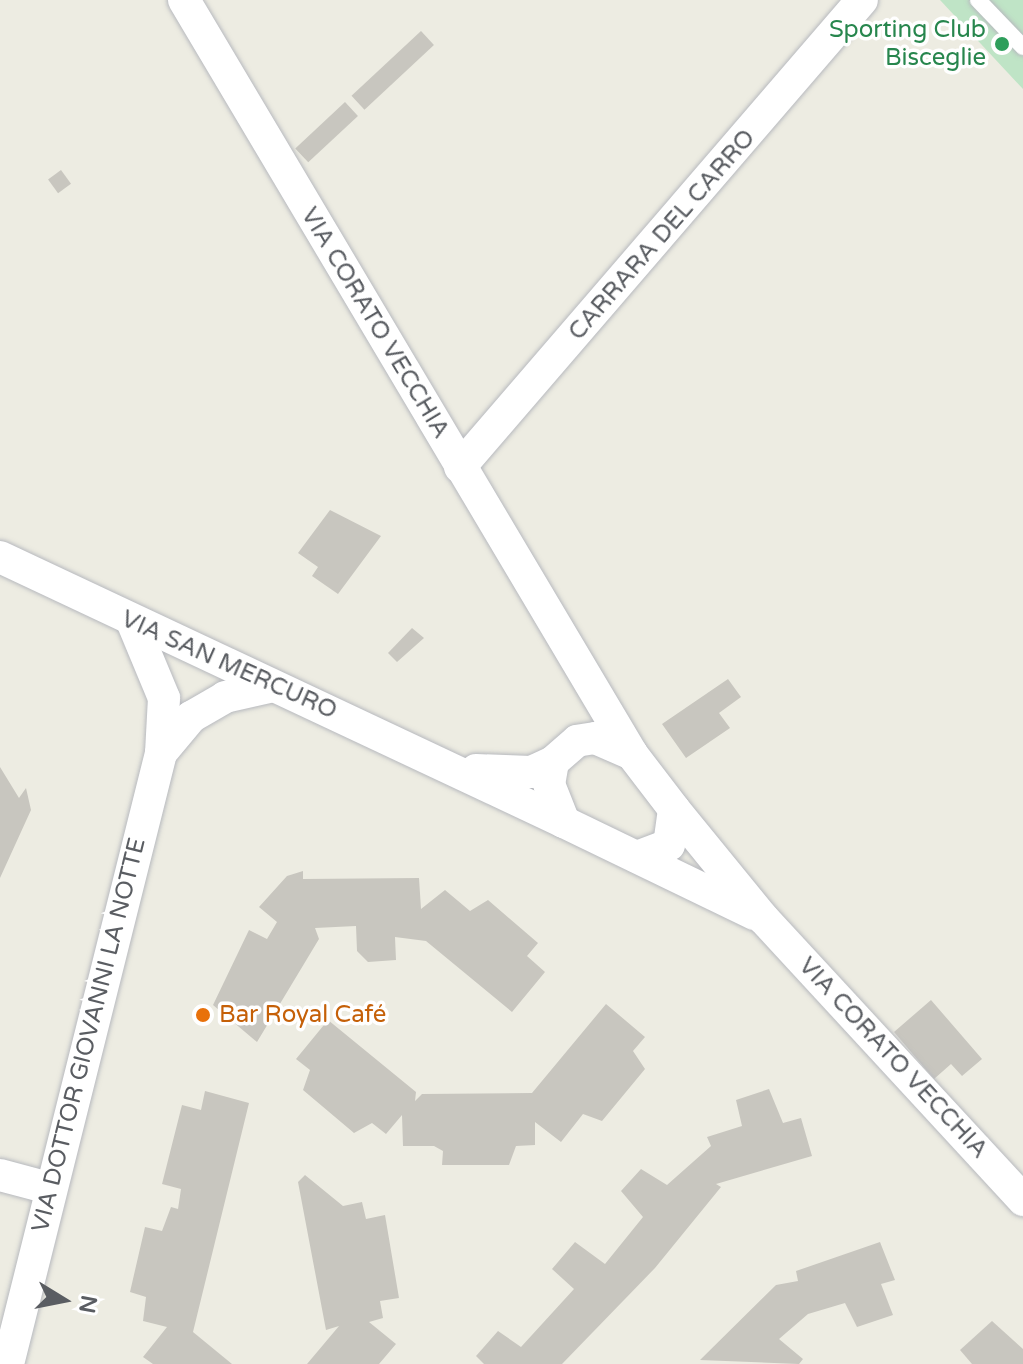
<!DOCTYPE html>
<html>
<head>
<meta charset="utf-8">
<style>
	body { margin:0 }
	#map { position:relative; width:1023px; height:1364px; overflow:hidden; background:#edece2; font-family:"Varela Round",sans-serif }
	div>[style] { position:absolute }
	.green>* { inset:0; background:#bfe4c6 }
	.building>* { inset:0; background:#c8c6bf; transform-origin:0 0 }
	.roads { filter:drop-shadow(0 0 2px #b7b9be) drop-shadow(0 0 2px #b7b9be) }
	.service>* { height:16px; margin:-8px; padding:0 8px; transform-origin:8px; border-radius:8px; background:#fff }
	.minor>* { height:32px; margin:-16px; padding:0 16px; transform-origin:16px; border-radius:16px; background:#fff }
	.dots>* { width:22px; height:22px; translate:-50% -50%; box-sizing:border-box; border:4px solid #fff; border-radius:50% }
	span { translate:-50% -50%; white-space:nowrap; text-align:center; line-height:1.15; -webkit-text-stroke:7px #fff; paint-order:stroke }
	.leisure-label { font-size:24px; color:#27864d }
	.right { translate:-100% -50%; text-align:right }
	.street-label { font-size:24px; color:#5a5d62 }
	.food-label { font-size:24px; color:#c56008 }
	.left { translate:0 -50%; text-align:left }
	.north { position:absolute; left:24px; top:1260px; width:80px; height:80px; -webkit-text-stroke:6px #fff; paint-order:stroke; rotate:100deg; font-size:22px; font-weight:700; line-height:32px; text-align:center; color:#5a5d62 }
	.north::after { content:''; display:block; margin:auto; width:28px; height:36px; background:#5a5d62; clip-path:polygon(50% 0,100% 100%,50% 72%,0 100%) }
</style>
</head>
<body>
<div id="map">
	<div class="green">
		<div style="clip-path:polygon(940px 0,1023px 0,1023px 89px)"></div>
	</div>
	<div class="building">
		<div style="left:421px;top:31px;width:19px;height:95px;rotate:47deg"></div>
		<div style="left:345px;top:102px;width:19px;height:68px;rotate:47deg"></div>
		<div style="left:61px;top:170px;width:17px;height:16px;rotate:54deg"></div>
		<div style="clip-path:polygon(330px 510px,381px 536px,338px 594px,312px 576px,318px 567px,298px 553px)"></div>
		<div style="clip-path:polygon(412px 628px,424px 638px,397px 662px,388px 653px)"></div>
		<div style="clip-path:polygon(728px 679px,741px 697px,719px 713px,730px 728px,686px 758px,662px 724px)"></div>
		<div style="clip-path:polygon(0 767px,19px 798px,26px 788px,31px 810px,0 878px)"></div>
		<div style="clip-path:polygon(303px 871px,303px 879px,419px 878px,421px 909px,445px 890px,470px 911px,488px 900px,538px 943px,527px 956px,545px 972px,512px 1012px,426px 941px,395px 937px,396px 960px,368px 962px,357px 951px,356px 926px,315px 928px,319px 939px,257px 1042px,213px 1005px,249px 930px,267px 939px,277px 922px,259px 907px,287px 876px)"></div>
		<div style="clip-path:polygon(931px 1000px,982px 1059px,962px 1076px,951px 1064px,934px 1079px,894px 1032px)"></div>
		<div style="clip-path:polygon(606px 1004px,645px 1037px,633px 1051px,645px 1069px,602px 1121px,583px 1114px,561px 1142px,535px 1122px,535px 1145px,516px 1146px,509px 1165px,442px 1165px,443px 1151px,434px 1146px,403px 1146px,402px 1115px,386px 1134px,372px 1123px,354px 1133px,303px 1090px,310px 1070px,296px 1059px,328px 1020px,416px 1092px,415px 1101px,422px 1094px,532px 1093px)"></div>
		<div style="clip-path:polygon(769px 1089px,783px 1123px,801px 1118px,812px 1156px,716px 1184px,721px 1187px,655px 1268px,562px 1364px,484px 1364px,476px 1356px,498px 1331px,521px 1347px,574px 1289px,552px 1269px,575px 1242px,605px 1264px,643px 1217px,621px 1191px,641px 1169px,667px 1185px,711px 1146px,707px 1137px,742px 1126px,736px 1100px)"></div>
		<div style="clip-path:polygon(205px 1091px,249px 1103px,193px 1332px,232px 1364px,153px 1364px,143px 1357px,167px 1327px,143px 1321px,146px 1297px,130px 1292px,145px 1227px,162px 1231px,171px 1207px,178px 1209px,181px 1189px,162px 1184px,182px 1105px,201px 1110px)"></div>
		<div style="clip-path:polygon(305px 1175px,343px 1206px,362px 1202px,366px 1219px,385px 1215px,399px 1298px,380px 1301px,383px 1318px,369px 1322px,396px 1344px,379px 1364px,307px 1364px,339px 1326px,326px 1330px,298px 1182px)"></div>
		<div style="clip-path:polygon(880px 1242px,895px 1280px,881px 1284px,893px 1315px,857px 1327px,845px 1303px,808px 1314px,779px 1339px,803px 1359px,799px 1364px,700px 1360px,776px 1285px,798px 1281px,796px 1271px)"></div>
		<div style="clip-path:polygon(992px 1321px,1023px 1349px,1023px 1364px,972px 1364px,960px 1350px)"></div>
	</div>
	<div class="roads">
		<div class="service">
			<div style="left:978px;top:0;width:65px;rotate:46.2deg"></div>
		</div>
		<div class="minor">
			<div style="left:184px;top:0;width:877px;rotate:59.28deg"></div>
			<div style="left:460px;top:467px;width:616px;rotate:-49.28deg"></div>
			<div style="left:0;top:557px;width:623px;rotate:25.17deg"></div>
			<div style="left:161px;top:753px;width:47px;rotate:-50.2deg"></div>
			<div style="left:191px;top:717px;width:39px;rotate:-30deg"></div>
			<div style="left:225px;top:697px;width:49px;rotate:-12.9deg"></div>
			<div style="left:476px;top:770px;width:55px;rotate:2.1deg"></div>
			<div style="left:531px;top:772px;width:24px;rotate:-24deg"></div>
			<div style="left:674px;top:809px;width:141px;rotate:50.8deg"></div>
			<div style="left:763px;top:918px;width:384px;rotate:47.3deg"></div>
			<div style="left:637px;top:857px;width:34px;rotate:-21deg"></div>
			<div style="left:669px;top:845px;width:36px;rotate:-82deg"></div>
			<div style="left:674px;top:809px;width:69px;rotate:-127.4deg"></div>
			<div style="left:632px;top:754px;width:40px;rotate:-156.6deg"></div>
			<div style="left:595px;top:738px;width:18px;rotate:171deg"></div>
			<div style="left:577px;top:741px;width:32px;rotate:139deg"></div>
			<div style="left:553px;top:762px;width:22px;rotate:100deg"></div>
			<div style="left:549px;top:784px;width:41px;rotate:68.5deg"></div>
			<div style="left:564px;top:822px;width:211px;rotate:25.8deg"></div>
			<div style="left:0;top:1175px;width:51px;rotate:14.9deg"></div>
			<div style="left:8px;top:1364px;width:630px;rotate:-75.94deg"></div>
			<div style="left:161px;top:753px;width:55px;rotate:-86.9deg"></div>
			<div style="left:164px;top:698px;width:83px;rotate:-112.6deg"></div>
		</div>
	</div>
	<div class="dots">
		<div style="left:1002px;top:44px;background:#2e9e5b"></div>
		<div style="left:203px;top:1015px;background:#e8710a"></div>
	</div>
	<div class="leisure-label">
		<span class="right" style="left:986px;top:44px">Sporting Club<br>Bisceglie</span>
	</div>
	<div class="street-label">
		<span style="left:662px;top:235px;rotate:-49deg">CARRARA DEL CARRO</span>
		<span style="left:375px;top:323px;rotate:59deg">VIA CORATO VECCHIA</span>
		<span style="left:229px;top:665px;rotate:24deg">VIA SAN MERCURO</span>
		<span style="left:89px;top:1035px;rotate:-76deg">VIA DOTTOR GIOVANNI LA NOTTE</span>
		<span style="left:893px;top:1058px;rotate:47deg">VIA CORATO VECCHIA</span>
	</div>
	<div class="food-label">
		<span class="left" style="left:219px;top:1015px">Bar Royal Café</span>
	</div>
	<div class="north">N</div>
</div>
</body>
</html>
